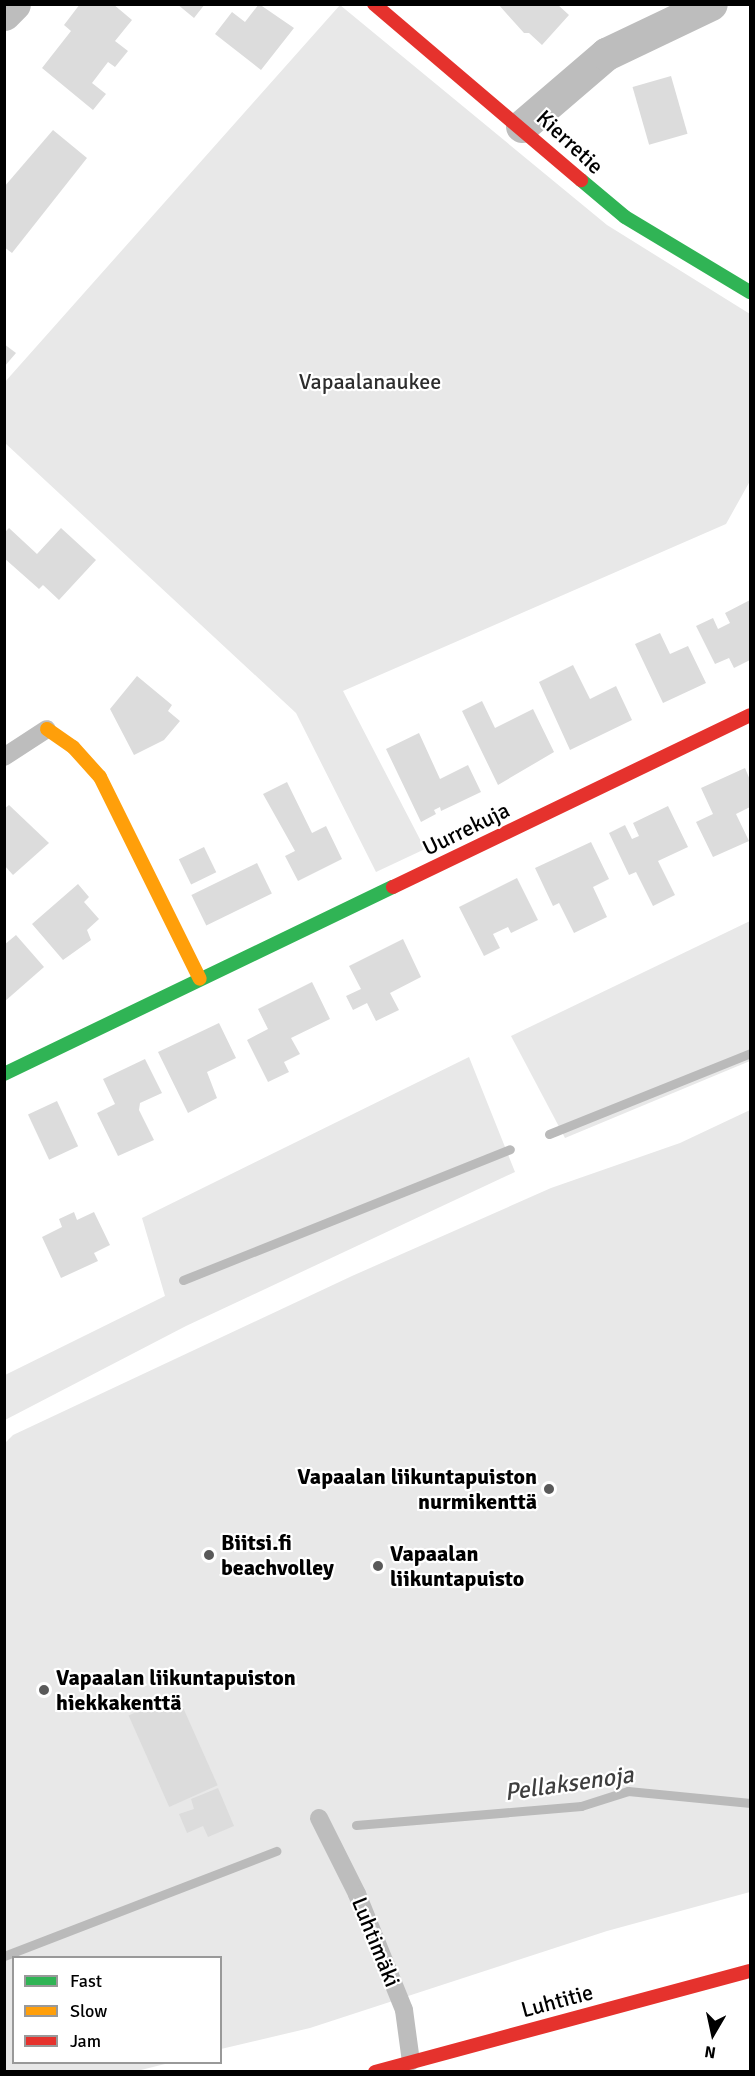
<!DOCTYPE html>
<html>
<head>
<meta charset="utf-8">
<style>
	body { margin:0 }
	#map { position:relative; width:755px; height:2076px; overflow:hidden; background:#fff; font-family:Signika,sans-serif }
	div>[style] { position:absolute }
	.green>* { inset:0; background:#e8e8e8 }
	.stream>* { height:9px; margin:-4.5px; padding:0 4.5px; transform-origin:4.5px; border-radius:4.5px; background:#bababa }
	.building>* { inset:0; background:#dcdcdc; transform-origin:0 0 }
	.lane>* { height:18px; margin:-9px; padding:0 9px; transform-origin:9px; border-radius:9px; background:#bdbdbd }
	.street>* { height:33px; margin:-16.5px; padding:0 16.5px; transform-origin:16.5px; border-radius:16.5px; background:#bdbdbd }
	.fast>* { height:14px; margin:-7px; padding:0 7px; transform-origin:7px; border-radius:7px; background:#30b455 }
	.slow>* { height:14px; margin:-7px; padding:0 7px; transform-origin:7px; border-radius:7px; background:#ff9f0a }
	.jam>* { height:14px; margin:-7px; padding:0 7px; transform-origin:7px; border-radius:7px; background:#e5322d }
	.dots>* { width:16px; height:16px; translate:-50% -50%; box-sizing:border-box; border:3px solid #fff; border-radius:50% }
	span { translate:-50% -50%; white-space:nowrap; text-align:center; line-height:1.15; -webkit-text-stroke:4.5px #fff; paint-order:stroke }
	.street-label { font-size:22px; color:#000 }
	.park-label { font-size:22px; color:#2d2d2d }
	.poi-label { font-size:22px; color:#000; font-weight:700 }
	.right { translate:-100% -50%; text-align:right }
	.left { translate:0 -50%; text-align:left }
	.water-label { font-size:24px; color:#3e3e3e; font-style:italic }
	.frame { position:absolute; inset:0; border:6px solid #000; pointer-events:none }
	.legend { position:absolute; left:12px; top:1956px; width:210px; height:108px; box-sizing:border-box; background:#fff; border:2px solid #999; margin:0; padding:8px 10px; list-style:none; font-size:18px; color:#000 }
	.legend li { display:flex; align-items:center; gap:12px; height:30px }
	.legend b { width:30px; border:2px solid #999 }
	.north { position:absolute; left:683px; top:2004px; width:60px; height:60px; -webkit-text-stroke:4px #fff; paint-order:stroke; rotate:189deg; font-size:16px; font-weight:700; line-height:24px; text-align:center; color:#000 }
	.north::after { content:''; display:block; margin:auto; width:21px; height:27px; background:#000; clip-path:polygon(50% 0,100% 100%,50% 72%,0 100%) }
</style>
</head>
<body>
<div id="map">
	<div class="green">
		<div style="clip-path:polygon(340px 5px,607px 225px,750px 314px,750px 481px,726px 524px,343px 691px,425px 849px,376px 872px,296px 713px,5px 443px,4px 383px)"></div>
		<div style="clip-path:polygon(750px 921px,750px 1061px,565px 1138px,511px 1036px)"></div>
		<div style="clip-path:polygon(469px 1057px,515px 1172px,186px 1326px,5px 1420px,5px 1375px,165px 1296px,142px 1218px)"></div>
		<div style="clip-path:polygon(750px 1110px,750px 1892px,607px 1931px,310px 2028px,221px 2049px,220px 1958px,14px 1958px,14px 2062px,169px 2063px,137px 2071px,5px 2071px,5px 1443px,13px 1435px,352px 1276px,551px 1188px,680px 1143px)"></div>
	</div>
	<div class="stream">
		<div style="left:549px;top:1134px;width:217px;rotate:-21.9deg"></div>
		<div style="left:183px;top:1280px;width:352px;rotate:-21.8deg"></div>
		<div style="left:356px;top:1825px;width:226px;rotate:-4.8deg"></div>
		<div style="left:581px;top:1806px;width:49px;rotate:-17.7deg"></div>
		<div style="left:628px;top:1791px;width:123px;rotate:5.6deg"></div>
		<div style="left:4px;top:1956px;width:292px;rotate:-21.1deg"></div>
	</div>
	<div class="building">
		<div style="clip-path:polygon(80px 4px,113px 4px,132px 20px,115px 41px,128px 51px,115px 67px,108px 62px,92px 83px,106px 94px,93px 110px,42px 68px,71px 31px,64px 25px)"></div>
		<div style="clip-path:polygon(177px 4px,205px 4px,194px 18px)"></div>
		<div style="clip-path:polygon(259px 4px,294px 28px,261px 70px,215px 34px,232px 12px,245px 22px)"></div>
		<div style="clip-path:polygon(498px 4px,557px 4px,569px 15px,542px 45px,529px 33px,524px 33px)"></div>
		<div style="left:671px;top:76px;width:60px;height:40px;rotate:74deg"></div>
		<div style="clip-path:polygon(53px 130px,87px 158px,12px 253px,4px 247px,4px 187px)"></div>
		<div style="clip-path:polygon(4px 344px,16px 353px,4px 367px)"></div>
		<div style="clip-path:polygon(9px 528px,37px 554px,61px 528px,96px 560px,59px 600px,43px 585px,39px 589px,4px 558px,4px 533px)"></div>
		<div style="clip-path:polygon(750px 600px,750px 660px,734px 668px,729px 658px,715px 664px,696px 626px,713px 618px,718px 629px,730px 623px,725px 613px)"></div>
		<div style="clip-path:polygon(660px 633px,670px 654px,688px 646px,706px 683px,663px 703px,635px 644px)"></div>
		<div style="clip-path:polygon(573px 665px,590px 699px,616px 686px,632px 720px,570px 750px,539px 682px)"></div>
		<div style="clip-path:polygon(137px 676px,172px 705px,168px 711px,180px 721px,164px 740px,134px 755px,110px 709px)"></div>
		<div style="clip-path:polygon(482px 701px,495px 728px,533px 709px,554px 752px,498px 785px,462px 711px)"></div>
		<div style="clip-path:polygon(419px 733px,440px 779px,468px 765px,481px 792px,441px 811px,440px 807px,434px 810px,436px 814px,421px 822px,386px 749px)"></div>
		<div style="clip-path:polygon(745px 768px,750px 780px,750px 807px,736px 814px,749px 841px,713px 857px,696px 822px,713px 814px,701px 788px)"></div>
		<div style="clip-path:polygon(287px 782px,312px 833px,326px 826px,342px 859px,298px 881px,285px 856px,295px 851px,263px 794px)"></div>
		<div style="clip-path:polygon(9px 805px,49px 843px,13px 875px,4px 865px,4px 809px)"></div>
		<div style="clip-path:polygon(668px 806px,688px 847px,658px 861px,675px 895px,653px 906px,636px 872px,629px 875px,609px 833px,625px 825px,632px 839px,639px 836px,633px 823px)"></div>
		<div style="clip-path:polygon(591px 842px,609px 879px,593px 887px,607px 917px,574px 933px,559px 903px,553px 906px,535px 868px)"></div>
		<div style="left:204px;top:847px;width:28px;height:28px;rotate:64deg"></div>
		<div style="left:257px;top:863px;width:34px;height:73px;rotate:64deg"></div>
		<div style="clip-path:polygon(517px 878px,538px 920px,511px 933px,508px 927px,493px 934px,500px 948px,484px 956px,459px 907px)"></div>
		<div style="clip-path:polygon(78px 884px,89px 897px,84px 902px,99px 919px,87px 930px,91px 940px,63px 960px,32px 924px)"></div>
		<div style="clip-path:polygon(16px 935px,44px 967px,4px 1002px,4px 945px)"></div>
		<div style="clip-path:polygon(403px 939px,421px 977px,390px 993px,399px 1010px,376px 1021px,367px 1003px,353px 1010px,346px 996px,361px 989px,349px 966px)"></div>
		<div style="clip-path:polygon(312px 982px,330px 1019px,291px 1038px,300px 1054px,284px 1062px,289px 1072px,268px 1082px,247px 1040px,268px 1029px,258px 1009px)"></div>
		<div style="clip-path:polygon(219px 1023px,236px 1058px,207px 1072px,217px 1098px,188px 1113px,158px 1052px)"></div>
		<div style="clip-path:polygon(145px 1059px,162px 1093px,140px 1103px,139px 1110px,154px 1140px,118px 1156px,97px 1113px,115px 1104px,103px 1079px)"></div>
		<div style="left:57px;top:1101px;width:50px;height:32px;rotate:65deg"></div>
		<div style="clip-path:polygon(74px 1212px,77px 1220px,94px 1212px,110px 1245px,94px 1253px,98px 1261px,61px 1278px,42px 1237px,62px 1227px,59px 1219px)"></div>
		<div style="left:177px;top:1694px;width:100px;height:53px;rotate:66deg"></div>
		<div style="clip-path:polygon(218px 1788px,234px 1826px,208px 1837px,203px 1826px,187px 1833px,179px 1814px,194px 1809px,191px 1799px)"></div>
	</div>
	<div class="lane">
		<div style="left:4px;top:757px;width:51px;rotate:-33.1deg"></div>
		<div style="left:319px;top:1818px;width:85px;rotate:63.4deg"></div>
		<div style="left:357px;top:1894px;width:125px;rotate:67.9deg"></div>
		<div style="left:404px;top:2010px;width:52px;rotate:82.3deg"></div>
	</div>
	<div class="street">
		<div style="left:4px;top:14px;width:14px;rotate:-45deg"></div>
		<div style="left:522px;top:126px;width:111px;rotate:-40.6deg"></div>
		<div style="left:606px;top:54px;width:116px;rotate:-25.5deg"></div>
	</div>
	<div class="fast">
		<div style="left:581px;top:180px;width:57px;rotate:40.1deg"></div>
		<div style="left:625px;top:217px;width:146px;rotate:31deg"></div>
		<div style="left:4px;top:1074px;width:432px;rotate:-25.7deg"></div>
	</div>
	<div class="slow">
		<div style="left:47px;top:729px;width:32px;rotate:35deg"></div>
		<div style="left:73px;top:747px;width:40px;rotate:48deg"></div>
		<div style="left:100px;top:777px;width:225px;rotate:63.7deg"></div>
	</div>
	<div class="jam">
		<div style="left:374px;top:4px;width:272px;rotate:40.4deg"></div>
		<div style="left:393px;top:887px;width:396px;rotate:-25.7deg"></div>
		<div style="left:375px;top:2072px;width:388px;rotate:-15.1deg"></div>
	</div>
	<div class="dots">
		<div style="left:549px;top:1489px;background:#595959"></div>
		<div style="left:209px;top:1555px;background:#595959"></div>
		<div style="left:378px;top:1566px;background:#595959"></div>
		<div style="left:44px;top:1690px;background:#595959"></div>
	</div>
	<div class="street-label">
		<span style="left:570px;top:142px;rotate:43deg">Kierretie</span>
		<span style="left:466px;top:829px;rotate:-26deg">Uurrekuja</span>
		<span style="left:376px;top:1942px;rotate:68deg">Luhtimäki</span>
		<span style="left:557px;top:2001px;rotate:-15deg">Luhtitie</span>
	</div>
	<div class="park-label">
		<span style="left:370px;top:382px">Vapaalanaukee</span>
	</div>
	<div class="poi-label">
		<span class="right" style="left:537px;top:1489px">Vapaalan liikuntapuiston<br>nurmikenttä</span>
		<span class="left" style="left:221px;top:1555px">Biitsi.fi<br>beachvolley</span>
		<span class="left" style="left:390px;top:1566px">Vapaalan<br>liikuntapuisto</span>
		<span class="left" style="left:56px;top:1690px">Vapaalan liikuntapuiston<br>hiekkakenttä</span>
	</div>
	<div class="water-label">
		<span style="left:569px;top:1784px;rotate:-8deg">Pellaksenoja</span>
	</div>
	<div class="frame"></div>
	<ul class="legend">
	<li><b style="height:8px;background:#30b455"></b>Fast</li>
	<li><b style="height:8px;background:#ff9f0a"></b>Slow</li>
	<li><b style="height:8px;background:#e5322d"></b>Jam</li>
	</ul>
	<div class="north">N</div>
</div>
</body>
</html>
